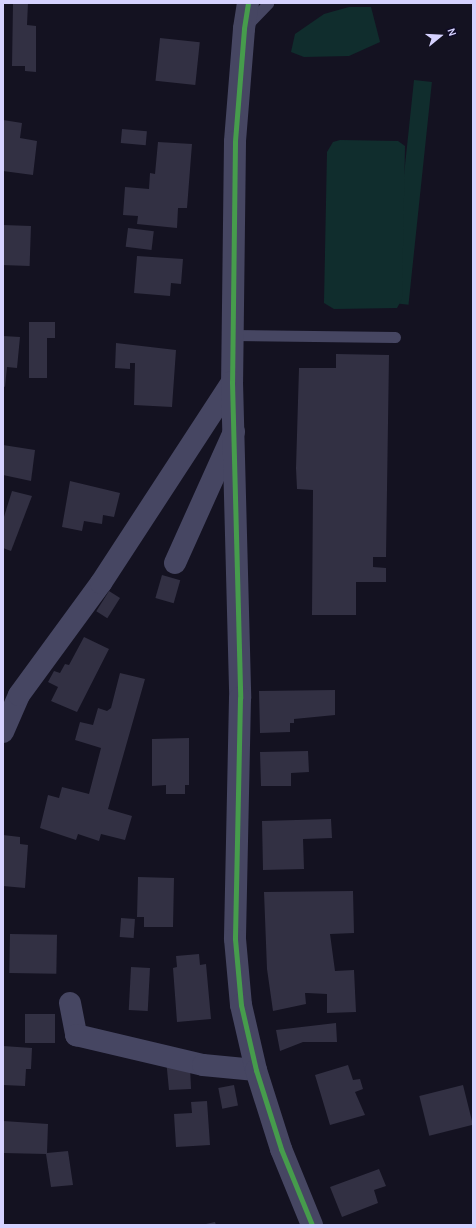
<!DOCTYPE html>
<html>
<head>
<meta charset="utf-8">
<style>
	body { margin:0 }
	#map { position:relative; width:476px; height:1228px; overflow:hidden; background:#141221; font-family:Karla,sans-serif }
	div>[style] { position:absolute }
	.green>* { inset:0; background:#102d2d; transform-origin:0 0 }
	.building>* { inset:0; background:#323043; transform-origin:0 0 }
	.service>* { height:11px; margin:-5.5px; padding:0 5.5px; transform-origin:5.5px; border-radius:5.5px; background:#464662 }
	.minor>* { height:22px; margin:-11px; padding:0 11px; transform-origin:11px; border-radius:11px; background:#464662 }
	.tertiary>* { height:22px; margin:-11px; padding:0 11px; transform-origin:11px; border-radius:11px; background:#464662 }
	.cycleway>* { height:5px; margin:-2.5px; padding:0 2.5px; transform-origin:2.5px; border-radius:2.5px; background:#469c4c }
	span { translate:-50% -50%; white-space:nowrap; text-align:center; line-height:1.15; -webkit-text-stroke:4px #100c27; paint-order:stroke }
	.frame { position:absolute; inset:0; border:4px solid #d6d2ff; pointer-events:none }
	.north { position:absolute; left:420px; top:16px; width:40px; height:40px; -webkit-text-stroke:3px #100c27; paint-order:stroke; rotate:72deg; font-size:11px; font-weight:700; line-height:16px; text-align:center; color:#d6d2ff }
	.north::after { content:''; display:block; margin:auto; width:14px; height:18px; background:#d6d2ff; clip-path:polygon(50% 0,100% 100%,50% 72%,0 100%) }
</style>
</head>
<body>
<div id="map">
	<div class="green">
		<div style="clip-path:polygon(349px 7px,371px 7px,380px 42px,349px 56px,304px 57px,291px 52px,295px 34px,324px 14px)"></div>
		<div style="left:414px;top:80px;width:18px;height:224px;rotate:6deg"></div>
		<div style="clip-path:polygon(340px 140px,398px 141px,405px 146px,402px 299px,397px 308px,334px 309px,324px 303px,327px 152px,333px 142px)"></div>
	</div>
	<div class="building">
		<div style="clip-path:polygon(13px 3px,28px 3px,27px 25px,36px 26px,36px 72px,25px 71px,25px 66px,12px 66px)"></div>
		<div style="left:160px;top:38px;width:40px;height:43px;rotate:6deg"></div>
		<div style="clip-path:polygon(3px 120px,22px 123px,20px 138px,37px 141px,33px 175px,3px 171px)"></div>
		<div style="left:122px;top:129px;width:25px;height:14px;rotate:5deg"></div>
		<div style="clip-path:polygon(158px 142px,192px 144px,187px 208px,178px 208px,177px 228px,137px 224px,138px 216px,123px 215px,125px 187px,149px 189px,150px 173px,155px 174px)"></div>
		<div style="left:3px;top:225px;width:28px;height:40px;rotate:2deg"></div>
		<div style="left:128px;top:228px;width:26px;height:19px;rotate:7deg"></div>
		<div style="clip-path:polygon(137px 256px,183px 259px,181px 284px,171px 283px,170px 296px,134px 293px)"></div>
		<div style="clip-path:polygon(29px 322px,55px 322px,55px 338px,47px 338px,47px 378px,29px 378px)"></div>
		<div style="clip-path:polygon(3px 336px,20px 337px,17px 368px,7px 367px,5px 387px,3px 386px)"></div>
		<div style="clip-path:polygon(116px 343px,176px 350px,172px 407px,134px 405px,135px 363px,130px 363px,130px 369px,115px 368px)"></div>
		<div style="clip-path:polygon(336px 354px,389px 355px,386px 557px,373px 557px,373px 567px,386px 568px,386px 582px,356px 582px,356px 615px,312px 615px,313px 490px,297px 489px,296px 468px,299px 368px,336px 368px)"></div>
		<div style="clip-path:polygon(3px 445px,35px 450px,31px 481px,3px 475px)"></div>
		<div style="clip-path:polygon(70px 481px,120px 493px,114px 517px,103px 515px,102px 524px,84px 521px,82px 531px,62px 527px)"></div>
		<div style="clip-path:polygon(12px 491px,32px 496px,11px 551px,3px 548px,3px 520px)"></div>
		<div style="left:162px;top:575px;width:19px;height:24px;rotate:16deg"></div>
		<div style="left:109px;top:591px;width:13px;height:24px;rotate:32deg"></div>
		<div style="clip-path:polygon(84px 637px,109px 649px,77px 712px,51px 701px,58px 687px,48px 682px,54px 671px,60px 673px,65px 664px,69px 665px)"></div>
		<div style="clip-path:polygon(120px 673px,145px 679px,108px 809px,132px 816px,125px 840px,101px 834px,99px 841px,78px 834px,76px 840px,40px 828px,48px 795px,59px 798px,62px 787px,89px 794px,101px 748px,75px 740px,80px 722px,93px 725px,98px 708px,107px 711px,111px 708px)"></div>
		<div style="clip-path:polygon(335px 690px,335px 715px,294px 719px,294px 723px,290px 723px,290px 732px,260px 733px,259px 691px)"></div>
		<div style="clip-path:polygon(189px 738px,189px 785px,185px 785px,185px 794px,166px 794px,166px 785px,152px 786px,152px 739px)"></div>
		<div style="clip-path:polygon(308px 751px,309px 772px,291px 773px,291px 786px,261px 786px,260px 752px)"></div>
		<div style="clip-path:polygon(331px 819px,332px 838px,303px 839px,304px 869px,263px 870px,262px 821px)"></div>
		<div style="clip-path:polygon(3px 835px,20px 837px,20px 844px,28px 845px,25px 888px,3px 886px)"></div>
		<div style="clip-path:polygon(138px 877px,174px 878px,173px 927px,144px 927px,144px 917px,137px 917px)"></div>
		<div style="clip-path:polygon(353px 891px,354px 933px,330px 934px,335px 971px,354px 970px,356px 1012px,327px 1013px,327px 994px,307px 993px,305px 993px,306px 1004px,273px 1011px,267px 969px,264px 892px)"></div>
		<div style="left:121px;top:918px;width:14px;height:19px;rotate:4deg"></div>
		<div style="left:10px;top:934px;width:47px;height:39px;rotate:1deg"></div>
		<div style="clip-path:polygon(199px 954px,200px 965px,206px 964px,211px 1019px,177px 1022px,173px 968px,177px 967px,176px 956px)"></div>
		<div style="left:131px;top:967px;width:19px;height:43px;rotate:3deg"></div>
		<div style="left:25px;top:1014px;width:30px;height:29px"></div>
		<div style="clip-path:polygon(336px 1023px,337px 1042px,303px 1042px,280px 1051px,276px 1030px)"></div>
		<div style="clip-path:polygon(3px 1046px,32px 1048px,31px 1069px,26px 1069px,25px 1086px,3px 1085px)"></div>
		<div style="clip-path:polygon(166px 1059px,190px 1067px,191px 1089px,169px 1090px)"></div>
		<div style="clip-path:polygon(348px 1065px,353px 1080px,360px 1079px,363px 1089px,355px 1092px,365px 1115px,330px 1125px,315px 1075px)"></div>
		<div style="left:234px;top:1085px;width:21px;height:16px;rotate:79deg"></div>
		<div style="left:463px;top:1085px;width:41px;height:45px;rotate:76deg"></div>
		<div style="clip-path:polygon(207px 1101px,210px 1145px,176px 1147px,174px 1114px,192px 1113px,191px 1102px)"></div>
		<div style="clip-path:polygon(3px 1121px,48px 1124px,47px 1153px,68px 1151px,73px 1185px,51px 1187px,46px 1154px,3px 1153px)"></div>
		<div style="clip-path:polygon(379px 1169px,386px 1186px,374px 1190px,378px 1203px,342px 1217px,330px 1187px)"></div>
		<div style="clip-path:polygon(215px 1222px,216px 1225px,206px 1225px,206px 1224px)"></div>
	</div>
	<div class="service">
		<div style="left:248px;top:24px;width:29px;rotate:-46deg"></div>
		<div style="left:232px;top:335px;width:163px;rotate:0.7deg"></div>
	</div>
	<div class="minor">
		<div style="left:175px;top:563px;width:144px;rotate:-65.8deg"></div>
		<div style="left:3px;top:732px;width:40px;rotate:-66.6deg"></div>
		<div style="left:19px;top:695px;width:139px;rotate:-53.8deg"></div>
		<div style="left:101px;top:583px;width:240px;rotate:-56.9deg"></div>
		<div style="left:70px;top:1003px;width:33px;rotate:79deg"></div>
		<div style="left:76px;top:1035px;width:130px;rotate:13.3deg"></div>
		<div style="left:203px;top:1065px;width:53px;rotate:5.4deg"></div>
	</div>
	<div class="tertiary">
		<div style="left:248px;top:3px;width:26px;rotate:99deg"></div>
		<div style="left:244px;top:29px;width:113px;rotate:94.6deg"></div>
		<div style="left:235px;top:142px;width:240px;rotate:90.7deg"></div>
		<div style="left:232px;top:382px;width:316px;rotate:88.5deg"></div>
		<div style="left:240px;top:698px;width:241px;rotate:91.2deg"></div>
		<div style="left:235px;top:939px;width:66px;rotate:84.8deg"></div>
		<div style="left:241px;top:1005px;width:67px;rotate:77deg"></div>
		<div style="left:256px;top:1070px;width:83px;rotate:72.4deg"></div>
		<div style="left:281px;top:1149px;width:82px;rotate:67.8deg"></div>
	</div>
	<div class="cycleway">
		<div style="left:248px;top:3px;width:26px;rotate:99deg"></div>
		<div style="left:244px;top:29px;width:113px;rotate:94.6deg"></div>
		<div style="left:235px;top:142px;width:240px;rotate:90.7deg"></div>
		<div style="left:232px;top:382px;width:316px;rotate:88.5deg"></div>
		<div style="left:240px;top:698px;width:241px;rotate:91.2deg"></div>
		<div style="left:235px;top:939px;width:66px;rotate:84.8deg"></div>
		<div style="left:241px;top:1005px;width:67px;rotate:77deg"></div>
		<div style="left:256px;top:1070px;width:83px;rotate:72.4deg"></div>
		<div style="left:281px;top:1149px;width:82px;rotate:67.8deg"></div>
	</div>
	<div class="frame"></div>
	<div class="north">N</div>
</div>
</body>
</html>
